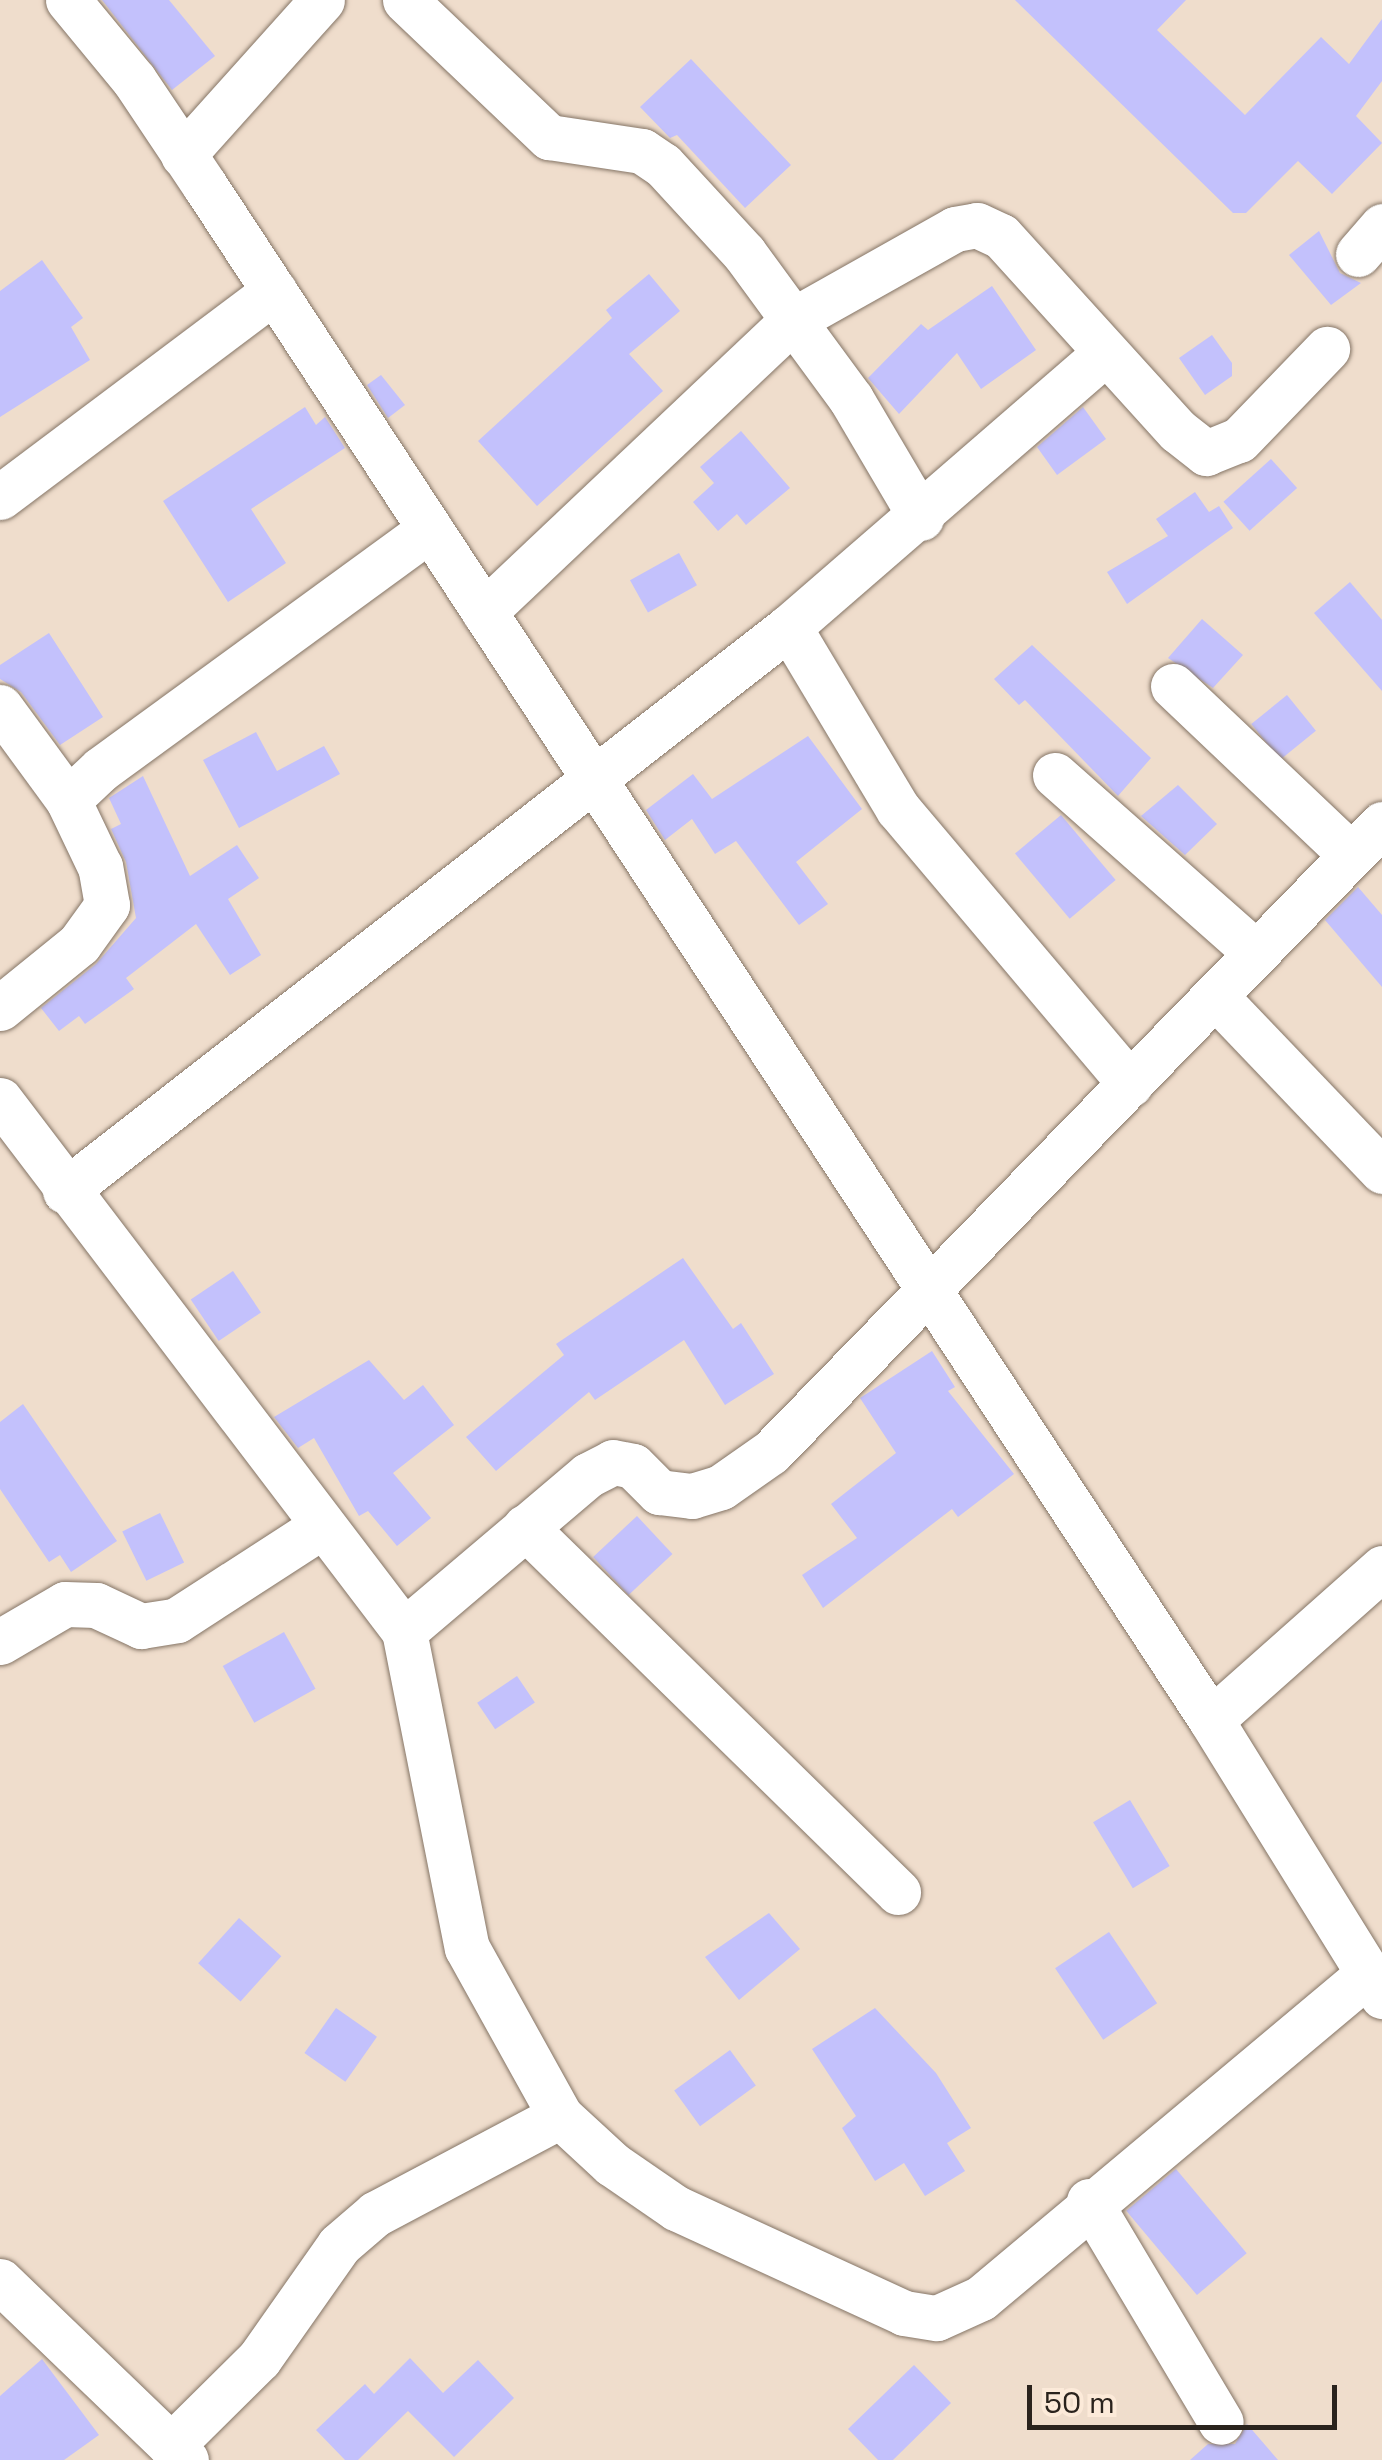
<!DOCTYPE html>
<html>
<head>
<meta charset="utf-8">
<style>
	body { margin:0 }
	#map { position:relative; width:1382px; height:2460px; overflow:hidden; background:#efddcc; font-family:"Space Grotesk",sans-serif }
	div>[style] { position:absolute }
	.building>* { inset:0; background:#c3c1fc; transform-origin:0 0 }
	.roads { filter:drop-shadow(0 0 2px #857566) drop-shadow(0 0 2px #857566) }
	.minor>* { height:45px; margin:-22.5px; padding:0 22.5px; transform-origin:22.5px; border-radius:22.5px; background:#fff }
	span { translate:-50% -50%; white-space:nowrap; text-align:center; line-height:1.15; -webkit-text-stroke:8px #fcead9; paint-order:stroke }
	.scale { position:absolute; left:1027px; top:2385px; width:310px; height:45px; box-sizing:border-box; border:5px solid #2a231d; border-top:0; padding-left:12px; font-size:30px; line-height:35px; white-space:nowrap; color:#2a231d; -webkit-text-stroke:8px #fcead9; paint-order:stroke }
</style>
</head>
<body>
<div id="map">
	<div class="building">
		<div style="clip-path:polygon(102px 0,169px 0,215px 56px,172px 90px)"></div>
		<div style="clip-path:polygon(1015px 0,1186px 0,1157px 30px,1245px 115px,1321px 37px,1349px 64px,1382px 19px,1382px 81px,1356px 116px,1382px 143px,1332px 194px,1298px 161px,1246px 213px,1233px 213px)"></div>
		<div style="clip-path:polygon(691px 59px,791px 165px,745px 208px,677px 135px,670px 138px,640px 107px)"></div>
		<div style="clip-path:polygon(1319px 231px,1340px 273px,1361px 283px,1331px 305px,1289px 255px)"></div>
		<div style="clip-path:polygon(42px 260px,83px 318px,71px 327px,90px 360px,0 417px,0 291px)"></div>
		<div style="clip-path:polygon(649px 274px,680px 311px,629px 354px,663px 391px,537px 506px,478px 441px,612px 318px,606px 310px)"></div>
		<div style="clip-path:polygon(992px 286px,1036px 350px,981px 389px,957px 353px,899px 414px,868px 378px,921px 324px,928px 330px)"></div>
		<div style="clip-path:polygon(1212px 335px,1232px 363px,1232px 376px,1205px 395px,1179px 358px)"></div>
		<div style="clip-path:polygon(381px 375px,405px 405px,388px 418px,367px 385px)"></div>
		<div style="clip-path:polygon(305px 407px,316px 425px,325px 417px,345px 448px,251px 509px,286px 563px,228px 602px,163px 501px)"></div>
		<div style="clip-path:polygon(1083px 407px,1106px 439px,1057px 475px,1037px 447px)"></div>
		<div style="clip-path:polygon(741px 431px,790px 488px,746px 525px,737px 514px,718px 531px,693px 502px,714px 483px,700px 467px)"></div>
		<div style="left:1271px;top:459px;width:39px;height:64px;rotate:48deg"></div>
		<div style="clip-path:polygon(1195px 492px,1209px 512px,1219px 506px,1233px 528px,1127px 604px,1107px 572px,1168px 536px,1156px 519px)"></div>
		<div style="left:679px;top:553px;width:37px;height:56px;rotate:61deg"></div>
		<div style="clip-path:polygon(1350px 582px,1382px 620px,1382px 691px,1314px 613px)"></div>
		<div style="clip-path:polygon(1202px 619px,1243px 655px,1213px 688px,1168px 658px)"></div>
		<div style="clip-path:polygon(49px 633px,103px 717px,60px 745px,21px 692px,0 679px,0 665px)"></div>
		<div style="clip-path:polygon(1032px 645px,1151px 758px,1118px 796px,1025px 700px,1019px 705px,994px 679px)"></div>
		<div style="left:1287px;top:695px;width:46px;height:46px;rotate:51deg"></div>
		<div style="clip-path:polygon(256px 732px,277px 771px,324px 746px,340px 774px,239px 828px,203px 760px)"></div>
		<div style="clip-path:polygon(808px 736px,862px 809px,796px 862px,828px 904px,799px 925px,736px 841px,715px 854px,692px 819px,665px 840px,646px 810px,693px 774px,712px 799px)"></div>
		<div style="clip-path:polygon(143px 776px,190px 876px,237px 845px,259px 878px,228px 899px,261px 955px,230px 975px,196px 924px,126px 978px,134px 989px,85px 1024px,79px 1016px,59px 1031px,41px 1008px,96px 964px,136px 918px,126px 862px,111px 829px,121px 824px,109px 798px)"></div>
		<div style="clip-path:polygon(1178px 785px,1217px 824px,1185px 855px,1141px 816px)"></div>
		<div style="left:1061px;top:815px;width:85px;height:60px;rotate:50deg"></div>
		<div style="clip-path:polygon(1358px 887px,1382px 915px,1382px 987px,1325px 920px)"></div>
		<div style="clip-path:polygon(683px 1258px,733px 1329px,741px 1323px,774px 1374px,725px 1405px,684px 1340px,595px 1400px,589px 1392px,496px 1471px,466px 1437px,564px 1355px,556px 1344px)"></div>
		<div style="left:233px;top:1271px;width:50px;height:51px;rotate:56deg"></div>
		<div style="clip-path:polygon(932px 1351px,955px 1387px,948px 1391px,1014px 1474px,958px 1517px,952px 1509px,823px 1608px,802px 1575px,857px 1538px,831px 1504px,896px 1453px,860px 1398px)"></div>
		<div style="clip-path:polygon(369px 1360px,404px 1400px,423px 1385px,454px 1425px,393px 1473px,431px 1518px,397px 1546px,368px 1511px,359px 1516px,314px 1438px,298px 1448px,274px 1417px)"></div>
		<div style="clip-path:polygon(23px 1404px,117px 1541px,71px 1572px,60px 1555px,49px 1562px,0 1489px,0 1422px)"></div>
		<div style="left:160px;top:1513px;width:55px;height:42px;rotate:64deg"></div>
		<div style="left:637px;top:1516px;width:52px;height:60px;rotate:47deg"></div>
		<div style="left:284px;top:1632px;width:65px;height:70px;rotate:61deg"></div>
		<div style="left:517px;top:1676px;width:32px;height:48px;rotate:56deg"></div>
		<div style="left:1130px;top:1800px;width:77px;height:43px;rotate:59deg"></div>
		<div style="clip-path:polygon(769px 1913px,800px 1949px,739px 2000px,705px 1957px)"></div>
		<div style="left:239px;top:1918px;width:57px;height:61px;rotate:42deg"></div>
		<div style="left:1109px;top:1932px;width:86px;height:65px;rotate:56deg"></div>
		<div style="left:336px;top:2008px;width:50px;height:55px;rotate:35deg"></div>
		<div style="clip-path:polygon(875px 2008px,936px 2073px,971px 2128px,947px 2143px,965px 2171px,925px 2196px,904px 2163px,875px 2181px,842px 2128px,856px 2116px,812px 2049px)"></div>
		<div style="left:730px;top:2050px;width:44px;height:69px;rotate:54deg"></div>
		<div style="left:1176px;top:2169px;width:110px;height:65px;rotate:50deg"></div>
		<div style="clip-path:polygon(410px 2358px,443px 2393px,478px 2360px,514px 2398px,454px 2457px,408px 2411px,358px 2460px,345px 2460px,316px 2430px,365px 2384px,374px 2394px)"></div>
		<div style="clip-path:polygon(42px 2359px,99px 2435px,64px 2460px,0 2460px,0 2396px)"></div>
		<div style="clip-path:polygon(914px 2365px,951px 2403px,893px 2460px,878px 2460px,848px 2429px)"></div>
		<div style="clip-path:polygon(1247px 2424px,1278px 2460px,1190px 2460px,1208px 2444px,1235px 2444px)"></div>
	</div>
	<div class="roads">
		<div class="minor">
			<div style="left:68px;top:0;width:104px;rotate:50.5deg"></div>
			<div style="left:134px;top:80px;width:128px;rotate:56.2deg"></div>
			<div style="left:205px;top:186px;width:1834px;rotate:56.74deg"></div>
			<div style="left:1211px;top:1720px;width:325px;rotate:58.2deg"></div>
			<div style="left:405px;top:0;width:199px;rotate:43.6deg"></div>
			<div style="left:549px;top:137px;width:94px;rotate:8.6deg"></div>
			<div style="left:642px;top:151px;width:25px;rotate:34deg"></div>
			<div style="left:663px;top:165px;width:120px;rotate:47.4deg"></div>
			<div style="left:744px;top:253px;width:83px;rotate:53.8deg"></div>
			<div style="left:793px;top:320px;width:98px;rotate:53.7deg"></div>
			<div style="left:851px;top:399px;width:138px;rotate:59.5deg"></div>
			<div style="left:183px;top:155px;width:208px;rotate:-48.1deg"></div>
			<div style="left:1358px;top:254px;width:37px;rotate:-49deg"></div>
			<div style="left:0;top:497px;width:343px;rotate:-36.9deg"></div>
			<div style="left:484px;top:612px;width:425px;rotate:-43.4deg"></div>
			<div style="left:793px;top:320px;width:186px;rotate:-29.3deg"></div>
			<div style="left:955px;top:229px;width:22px;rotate:-10deg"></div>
			<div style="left:977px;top:225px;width:26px;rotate:25deg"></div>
			<div style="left:1001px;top:236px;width:263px;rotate:47.8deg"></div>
			<div style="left:1178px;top:431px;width:36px;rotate:38deg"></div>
			<div style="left:1206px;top:453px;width:35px;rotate:-22deg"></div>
			<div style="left:1239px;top:440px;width:127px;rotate:-46deg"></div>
			<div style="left:789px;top:627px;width:212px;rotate:59.1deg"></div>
			<div style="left:898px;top:809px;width:360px;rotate:49.8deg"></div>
			<div style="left:1173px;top:686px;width:245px;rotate:43.5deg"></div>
			<div style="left:0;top:707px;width:115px;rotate:53.8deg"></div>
			<div style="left:1055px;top:775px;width:268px;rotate:41.5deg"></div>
			<div style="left:1215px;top:996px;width:242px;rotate:46.3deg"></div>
			<div style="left:0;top:1008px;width:102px;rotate:-39deg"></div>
			<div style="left:79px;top:944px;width:48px;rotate:-54.3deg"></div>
			<div style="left:107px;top:905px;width:39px;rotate:-100deg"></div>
			<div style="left:100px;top:867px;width:74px;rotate:-115.5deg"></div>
			<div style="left:68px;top:800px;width:45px;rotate:-43.2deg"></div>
			<div style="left:101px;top:769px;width:407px;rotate:-36.1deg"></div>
			<div style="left:0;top:1100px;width:667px;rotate:52.74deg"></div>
			<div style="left:404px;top:1631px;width:241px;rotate:-40.3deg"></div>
			<div style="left:588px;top:1475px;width:28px;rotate:-27deg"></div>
			<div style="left:613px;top:1462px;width:20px;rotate:11deg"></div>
			<div style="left:633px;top:1466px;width:37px;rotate:45deg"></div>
			<div style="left:659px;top:1492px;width:33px;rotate:7deg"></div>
			<div style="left:692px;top:1496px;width:30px;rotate:-17deg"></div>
			<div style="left:721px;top:1487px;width:61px;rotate:-35deg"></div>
			<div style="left:771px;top:1452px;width:876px;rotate:-45.79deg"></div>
			<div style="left:65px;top:1191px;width:918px;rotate:-37.92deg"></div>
			<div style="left:789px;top:627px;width:418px;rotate:-40.9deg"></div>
			<div style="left:525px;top:1527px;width:522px;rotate:44.38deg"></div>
			<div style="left:404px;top:1631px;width:323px;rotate:78.8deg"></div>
			<div style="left:467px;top:1948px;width:192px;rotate:61deg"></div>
			<div style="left:560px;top:2116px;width:71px;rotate:42.7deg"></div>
			<div style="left:612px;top:2164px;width:78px;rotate:34.5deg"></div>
			<div style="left:676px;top:2208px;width:251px;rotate:24.7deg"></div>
			<div style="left:904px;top:2313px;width:33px;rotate:9deg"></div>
			<div style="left:937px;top:2318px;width:48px;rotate:-24.4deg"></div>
			<div style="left:981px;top:2298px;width:505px;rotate:-39.94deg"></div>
			<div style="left:0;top:1642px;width:75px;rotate:-30.3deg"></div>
			<div style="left:65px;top:1604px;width:31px;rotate:2deg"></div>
			<div style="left:96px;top:1605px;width:50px;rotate:25deg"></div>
			<div style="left:141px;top:1626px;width:36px;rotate:-9deg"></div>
			<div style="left:177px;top:1620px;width:171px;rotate:-32.9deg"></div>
			<div style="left:1211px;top:1720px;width:229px;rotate:-41.6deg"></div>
			<div style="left:1089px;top:2201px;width:257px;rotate:59.2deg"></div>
			<div style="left:0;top:2281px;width:258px;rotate:43.9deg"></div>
			<div style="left:171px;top:2446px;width:124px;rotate:-44.7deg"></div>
			<div style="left:259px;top:2359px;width:139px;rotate:-54.9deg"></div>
			<div style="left:339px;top:2245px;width:48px;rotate:-40.7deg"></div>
			<div style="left:375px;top:2214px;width:209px;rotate:-27.9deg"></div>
		</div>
	</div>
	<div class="scale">50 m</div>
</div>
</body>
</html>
